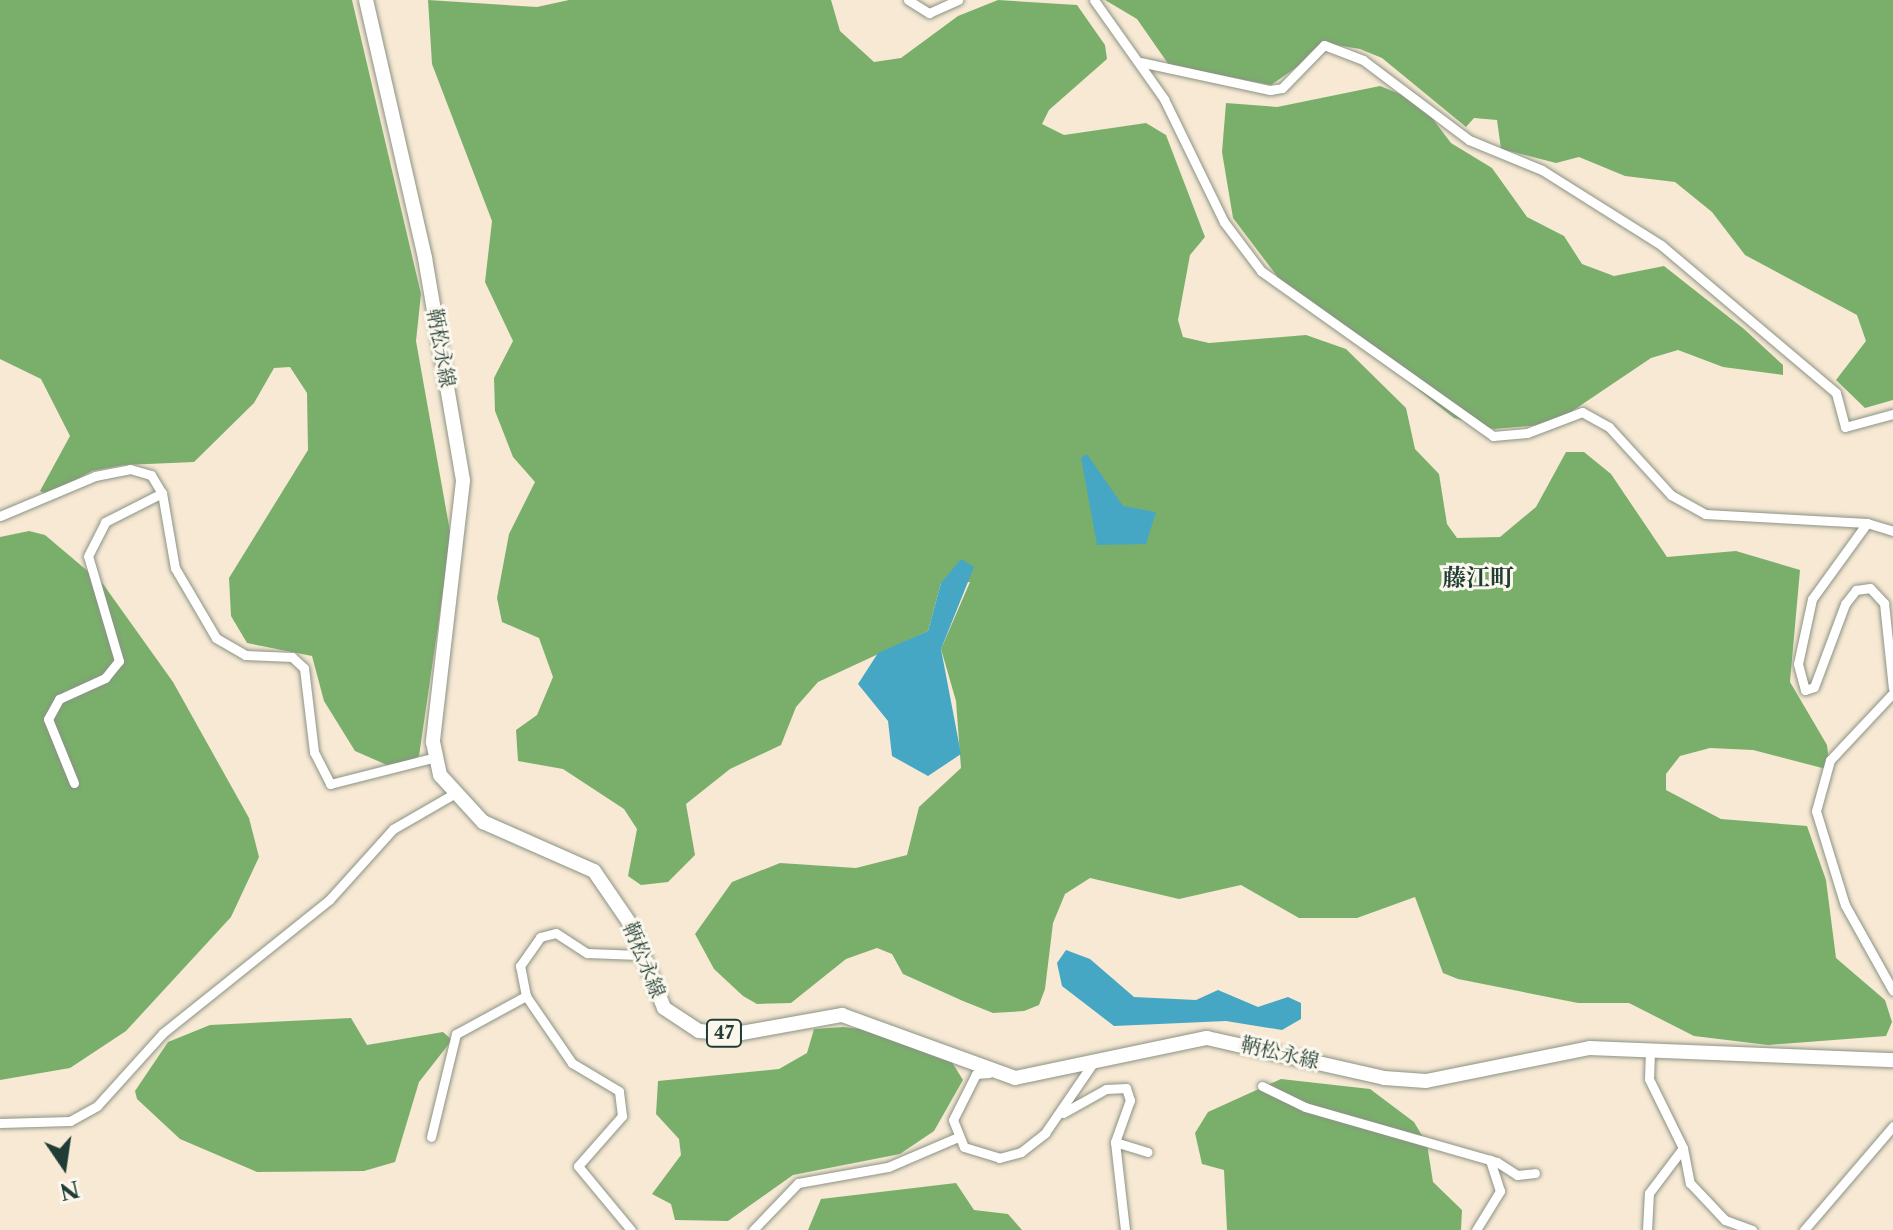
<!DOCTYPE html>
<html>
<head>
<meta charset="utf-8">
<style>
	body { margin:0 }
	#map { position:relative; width:1893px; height:1230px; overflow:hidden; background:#f7e9d4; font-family:"Libre Caslon Text","Noto Serif JP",serif }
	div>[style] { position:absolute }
	.forest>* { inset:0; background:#7aaf6b }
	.water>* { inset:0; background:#46a7c5 }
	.roads { filter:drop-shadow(0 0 2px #8b9384) drop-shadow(0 0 2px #8b9384) }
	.street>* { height:9px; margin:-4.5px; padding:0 4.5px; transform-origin:4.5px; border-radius:4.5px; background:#fff }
	.primary>* { height:14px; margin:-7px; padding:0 7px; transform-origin:7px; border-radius:7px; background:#fff }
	span { translate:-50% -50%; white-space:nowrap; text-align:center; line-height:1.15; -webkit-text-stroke:6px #fbf7ec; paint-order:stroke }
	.shield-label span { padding:2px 6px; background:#fbf7ec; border:2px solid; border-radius:6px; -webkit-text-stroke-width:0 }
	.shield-label { font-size:18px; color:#1f3d34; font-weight:700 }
	.street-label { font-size:20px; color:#1f3d34 }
	.quarter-label { font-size:24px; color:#1f3d34; font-weight:700 }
	.north { position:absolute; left:24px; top:1126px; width:80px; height:80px; -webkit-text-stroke:6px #fbf7ec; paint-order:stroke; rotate:167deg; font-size:22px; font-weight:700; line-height:32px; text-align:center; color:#1f3d34 }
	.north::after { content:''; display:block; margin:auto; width:28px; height:36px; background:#1f3d34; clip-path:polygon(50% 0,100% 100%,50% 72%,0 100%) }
</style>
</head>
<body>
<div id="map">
	<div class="forest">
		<div style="clip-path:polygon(0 0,352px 0,421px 294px,416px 341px,451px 537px,419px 756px,412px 760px,387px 765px,355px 751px,324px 701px,312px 656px,247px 643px,231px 616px,229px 578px,308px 450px,307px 393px,290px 367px,274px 368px,254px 403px,194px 462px,124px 465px,92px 471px,47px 495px,40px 491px,70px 436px,41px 379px,0 359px)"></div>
		<div style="clip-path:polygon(428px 0,537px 7px,569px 0,831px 0,840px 31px,874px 62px,901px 58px,958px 16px,998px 0,1077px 5px,1105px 45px,1107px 59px,1049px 110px,1042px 124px,1064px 135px,1146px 123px,1166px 135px,1205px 237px,1190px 255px,1178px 320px,1183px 337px,1209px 343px,1306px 335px,1346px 349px,1406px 408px,1415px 449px,1439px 474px,1447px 524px,1457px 538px,1500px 537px,1536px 507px,1566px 452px,1584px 452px,1611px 474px,1667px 557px,1736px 551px,1800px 570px,1790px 682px,1827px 745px,1830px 770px,1753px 750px,1710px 748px,1680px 756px,1666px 774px,1666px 790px,1721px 819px,1807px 826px,1826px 880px,1836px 958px,1885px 1000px,1892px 1022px,1886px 1036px,1768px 1045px,1694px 1036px,1629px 1003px,1578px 1003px,1458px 979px,1443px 973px,1415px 897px,1357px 918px,1299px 918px,1241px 885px,1179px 899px,1090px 878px,1065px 894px,1053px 923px,1045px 989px,1039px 1005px,1024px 1011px,993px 1013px,963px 1001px,903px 974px,892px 954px,877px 948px,846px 959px,791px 1003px,757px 1004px,743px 996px,714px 969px,695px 934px,732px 882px,780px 863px,856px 868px,907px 855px,919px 807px,961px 768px,956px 701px,941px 649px,970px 582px,941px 583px,928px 631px,818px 682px,796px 707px,781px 745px,730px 769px,686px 804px,695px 855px,668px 882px,641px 885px,628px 876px,637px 829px,624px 809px,563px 769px,518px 761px,516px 730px,537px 715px,553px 677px,539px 638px,502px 622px,497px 598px,509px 534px,535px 482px,513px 457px,495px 411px,494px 378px,513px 341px,485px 282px,492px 221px,432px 64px)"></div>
		<div style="clip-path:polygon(1105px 0,1893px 0,1893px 400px,1865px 408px,1836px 380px,1866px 341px,1857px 315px,1745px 255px,1712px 212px,1675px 182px,1625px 176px,1579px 157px,1556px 163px,1501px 149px,1497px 120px,1474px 118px,1466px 127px,1382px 58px,1360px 49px,1330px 44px,1271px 85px,1169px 65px,1137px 19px)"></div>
		<div style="clip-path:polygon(1380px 86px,1420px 102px,1451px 143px,1492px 168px,1527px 217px,1564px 236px,1582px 264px,1614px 276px,1664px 266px,1744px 329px,1783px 365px,1783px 375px,1723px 367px,1678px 350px,1651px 358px,1553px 424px,1494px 429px,1454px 418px,1280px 280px,1233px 218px,1222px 152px,1226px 103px,1277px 107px)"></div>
		<div style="clip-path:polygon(29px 531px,45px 535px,103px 584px,173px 682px,249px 818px,259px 857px,231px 917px,126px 1031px,70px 1068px,0 1080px,0 537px)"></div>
		<div style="clip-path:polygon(351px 1018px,367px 1045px,443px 1032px,452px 1040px,419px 1082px,395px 1162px,364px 1171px,257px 1172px,180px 1139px,137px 1099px,135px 1091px,168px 1042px,210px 1025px)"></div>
		<div style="clip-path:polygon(843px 1027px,879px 1031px,950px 1059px,963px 1080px,934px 1131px,900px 1154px,793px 1175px,728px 1221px,675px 1220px,671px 1204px,652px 1194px,681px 1155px,679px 1139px,656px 1114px,658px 1081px,779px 1069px,807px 1053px,814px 1029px)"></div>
		<div style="clip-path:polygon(1281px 1079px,1370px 1089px,1414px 1122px,1427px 1144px,1433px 1182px,1462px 1210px,1461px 1230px,1227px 1230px,1224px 1170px,1202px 1164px,1195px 1133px,1208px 1112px)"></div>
		<div style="clip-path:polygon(956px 1183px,974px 1210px,1008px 1214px,1022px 1230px,808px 1230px,821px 1199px)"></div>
	</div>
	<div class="water">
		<div style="clip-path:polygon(1087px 454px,1123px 506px,1156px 512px,1146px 544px,1097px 545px,1081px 458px)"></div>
		<div style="clip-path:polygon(961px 559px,974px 567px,941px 649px,961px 754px,928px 776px,892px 756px,888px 721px,858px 684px,878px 653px,928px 631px,941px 583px)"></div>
		<div style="clip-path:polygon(1066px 950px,1090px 959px,1134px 997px,1196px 1000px,1218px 990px,1258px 1007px,1288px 997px,1301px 1003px,1301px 1019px,1282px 1030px,1226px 1021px,1114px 1026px,1062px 986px,1057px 963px)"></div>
	</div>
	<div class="roads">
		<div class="street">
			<div style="left:908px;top:0;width:25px;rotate:32deg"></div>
			<div style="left:929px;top:13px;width:32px;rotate:-24deg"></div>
			<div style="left:1094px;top:0;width:121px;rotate:54.7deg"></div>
			<div style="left:1164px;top:99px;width:137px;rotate:64deg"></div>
			<div style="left:1224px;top:222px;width:61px;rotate:52.9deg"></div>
			<div style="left:1261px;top:271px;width:285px;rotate:35.4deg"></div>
			<div style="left:1493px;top:436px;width:34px;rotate:-5deg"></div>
			<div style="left:1527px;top:433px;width:59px;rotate:-20.9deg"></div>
			<div style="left:1582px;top:412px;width:31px;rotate:29deg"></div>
			<div style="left:1609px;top:427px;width:92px;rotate:47.6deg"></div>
			<div style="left:1671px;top:495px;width:39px;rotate:29deg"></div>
			<div style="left:1705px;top:514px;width:162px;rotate:3.2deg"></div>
			<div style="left:1867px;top:523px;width:27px;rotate:17deg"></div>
			<div style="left:1140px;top:62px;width:133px;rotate:12.2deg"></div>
			<div style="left:1270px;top:90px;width:12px;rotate:-9deg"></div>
			<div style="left:1282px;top:88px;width:60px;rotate:-45.7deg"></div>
			<div style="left:1324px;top:45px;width:42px;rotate:21deg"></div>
			<div style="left:1363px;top:60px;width:133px;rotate:37deg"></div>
			<div style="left:1469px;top:140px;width:79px;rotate:22.3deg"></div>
			<div style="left:1542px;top:170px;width:141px;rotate:32.2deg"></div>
			<div style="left:1661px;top:245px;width:229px;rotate:40.2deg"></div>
			<div style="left:1836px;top:393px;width:35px;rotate:75deg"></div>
			<div style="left:1845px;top:427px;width:50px;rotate:-15.2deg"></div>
			<div style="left:0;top:516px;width:103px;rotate:-22.8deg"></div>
			<div style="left:95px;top:476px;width:36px;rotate:-11deg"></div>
			<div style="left:130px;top:469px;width:22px;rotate:16deg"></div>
			<div style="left:151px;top:475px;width:21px;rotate:59deg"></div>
			<div style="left:162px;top:493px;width:76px;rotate:80.2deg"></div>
			<div style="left:175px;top:568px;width:81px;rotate:59.6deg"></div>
			<div style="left:216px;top:638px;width:34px;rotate:30deg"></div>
			<div style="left:245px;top:655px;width:47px;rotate:2.4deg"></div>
			<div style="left:292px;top:657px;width:16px;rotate:43deg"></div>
			<div style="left:304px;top:668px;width:85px;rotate:83.2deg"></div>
			<div style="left:314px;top:752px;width:36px;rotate:63deg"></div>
			<div style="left:330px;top:784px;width:109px;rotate:-14.3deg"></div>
			<div style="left:1867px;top:523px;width:94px;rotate:125.9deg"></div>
			<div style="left:1812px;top:599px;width:66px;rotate:102.2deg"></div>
			<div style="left:1798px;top:664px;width:27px;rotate:75deg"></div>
			<div style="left:1805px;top:690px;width:9px;rotate:-18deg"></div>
			<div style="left:1814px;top:687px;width:89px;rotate:-69.5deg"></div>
			<div style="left:1845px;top:604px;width:18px;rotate:-52deg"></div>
			<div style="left:1856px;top:590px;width:14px;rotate:-8deg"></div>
			<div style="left:1870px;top:588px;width:21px;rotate:47deg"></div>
			<div style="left:1884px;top:603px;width:85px;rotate:84deg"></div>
			<div style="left:1893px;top:693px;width:92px;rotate:133.2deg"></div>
			<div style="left:1830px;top:760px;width:53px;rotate:105.4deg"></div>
			<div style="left:1816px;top:811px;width:98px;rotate:72.9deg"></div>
			<div style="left:1845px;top:905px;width:98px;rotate:60.8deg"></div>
			<div style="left:74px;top:783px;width:69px;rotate:-112.1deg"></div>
			<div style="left:48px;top:719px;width:23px;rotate:-61deg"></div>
			<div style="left:59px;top:699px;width:51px;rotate:-24.5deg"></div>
			<div style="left:105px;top:678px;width:22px;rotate:-51deg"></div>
			<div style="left:119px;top:661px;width:109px;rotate:-106.4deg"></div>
			<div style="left:88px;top:556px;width:38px;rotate:-63deg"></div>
			<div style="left:105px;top:522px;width:64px;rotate:-27deg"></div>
			<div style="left:1650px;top:1051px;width:28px;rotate:92deg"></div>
			<div style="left:1649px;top:1079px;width:77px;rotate:63.8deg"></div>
			<div style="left:1683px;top:1148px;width:36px;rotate:79deg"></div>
			<div style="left:1690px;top:1183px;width:51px;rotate:46.6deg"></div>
			<div style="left:1725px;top:1220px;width:29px;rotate:20deg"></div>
			<div style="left:989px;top:1073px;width:13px;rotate:176deg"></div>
			<div style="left:976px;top:1074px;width:51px;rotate:116.6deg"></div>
			<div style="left:953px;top:1120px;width:29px;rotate:68deg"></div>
			<div style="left:964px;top:1147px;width:37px;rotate:17deg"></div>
			<div style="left:999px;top:1158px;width:23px;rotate:-15deg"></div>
			<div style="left:1021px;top:1152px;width:31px;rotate:-38deg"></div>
			<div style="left:1045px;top:1133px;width:85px;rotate:-55.6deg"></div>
			<div style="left:1262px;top:1086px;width:48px;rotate:26deg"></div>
			<div style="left:1305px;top:1107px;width:200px;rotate:16deg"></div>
			<div style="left:1497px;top:1162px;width:24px;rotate:33deg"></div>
			<div style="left:1517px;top:1175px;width:18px;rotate:-6deg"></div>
			<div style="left:1063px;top:1113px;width:49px;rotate:-29.2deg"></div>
			<div style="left:1106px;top:1089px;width:20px;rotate:-3deg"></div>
			<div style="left:1126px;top:1088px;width:13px;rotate:72deg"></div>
			<div style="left:1130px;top:1100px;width:45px;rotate:109.7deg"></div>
			<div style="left:1115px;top:1142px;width:89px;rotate:83.5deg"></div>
			<div style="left:0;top:1123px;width:70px;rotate:-1.6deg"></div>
			<div style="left:70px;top:1121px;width:31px;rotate:-29deg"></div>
			<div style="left:97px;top:1106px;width:98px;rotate:-47.9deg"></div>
			<div style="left:163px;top:1033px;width:213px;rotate:-38.7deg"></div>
			<div style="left:329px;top:900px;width:96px;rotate:-48deg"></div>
			<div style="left:393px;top:829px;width:68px;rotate:-30deg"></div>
			<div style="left:431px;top:1137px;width:106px;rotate:-76.4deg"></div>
			<div style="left:456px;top:1034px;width:80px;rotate:-28.5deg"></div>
			<div style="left:1115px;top:1142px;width:34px;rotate:17deg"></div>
			<div style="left:631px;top:1230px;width:83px;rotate:-129.6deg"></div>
			<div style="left:578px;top:1166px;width:67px;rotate:-48.7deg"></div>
			<div style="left:622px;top:1116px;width:25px;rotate:-97deg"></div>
			<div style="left:619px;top:1091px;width:55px;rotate:-149.2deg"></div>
			<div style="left:572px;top:1063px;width:81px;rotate:-124.5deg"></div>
			<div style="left:526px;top:996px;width:31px;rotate:-101deg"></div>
			<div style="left:520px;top:966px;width:35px;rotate:-55deg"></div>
			<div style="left:540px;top:937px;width:16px;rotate:-14deg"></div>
			<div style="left:556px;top:933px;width:37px;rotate:33deg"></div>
			<div style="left:587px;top:953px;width:52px;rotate:2.2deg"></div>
			<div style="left:753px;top:1230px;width:65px;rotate:-46.2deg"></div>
			<div style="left:798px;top:1183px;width:91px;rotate:-10.1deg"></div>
			<div style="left:888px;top:1167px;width:74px;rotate:-23.1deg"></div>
			<div style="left:1476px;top:1230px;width:46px;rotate:-58.4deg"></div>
			<div style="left:1500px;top:1191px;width:33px;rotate:-108deg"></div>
			<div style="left:1647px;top:1230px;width:37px;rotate:-87deg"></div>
			<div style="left:1649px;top:1193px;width:56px;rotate:-52.9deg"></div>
			<div style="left:1804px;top:1230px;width:137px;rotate:-49.4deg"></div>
		</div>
		<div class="primary">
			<div style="left:366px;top:0;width:265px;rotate:77.1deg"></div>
			<div style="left:425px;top:258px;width:226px;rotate:80.3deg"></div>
			<div style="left:463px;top:481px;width:263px;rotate:96.6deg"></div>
			<div style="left:433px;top:742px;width:34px;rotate:78deg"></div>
			<div style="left:440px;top:775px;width:64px;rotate:47.5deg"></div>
			<div style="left:483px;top:822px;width:121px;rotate:23.8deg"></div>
			<div style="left:594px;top:871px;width:65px;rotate:55.6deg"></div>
			<div style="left:631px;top:925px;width:89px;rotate:68.3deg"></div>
			<div style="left:664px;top:1008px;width:42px;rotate:33.3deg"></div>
			<div style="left:699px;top:1031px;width:37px;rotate:5deg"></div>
			<div style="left:736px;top:1034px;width:108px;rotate:-10.2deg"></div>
			<div style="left:842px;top:1015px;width:184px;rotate:20deg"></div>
			<div style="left:1015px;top:1078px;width:196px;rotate:-11.8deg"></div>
			<div style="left:1207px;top:1038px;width:181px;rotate:12.7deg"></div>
			<div style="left:1384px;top:1078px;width:42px;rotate:4.1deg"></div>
			<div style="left:1426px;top:1081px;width:167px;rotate:-11.4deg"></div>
			<div style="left:1590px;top:1048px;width:303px;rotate:2.3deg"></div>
		</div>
	</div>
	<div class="shield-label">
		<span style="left:724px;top:1033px">47</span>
	</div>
	<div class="street-label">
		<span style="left:441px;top:348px;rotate:80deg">鞆松永線</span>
		<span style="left:644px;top:960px;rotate:68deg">鞆松永線</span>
		<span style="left:1280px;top:1053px;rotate:13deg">鞆松永線</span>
	</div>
	<div class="quarter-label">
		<span style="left:1478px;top:578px">藤江町</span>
	</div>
	<div class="north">N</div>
</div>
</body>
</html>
